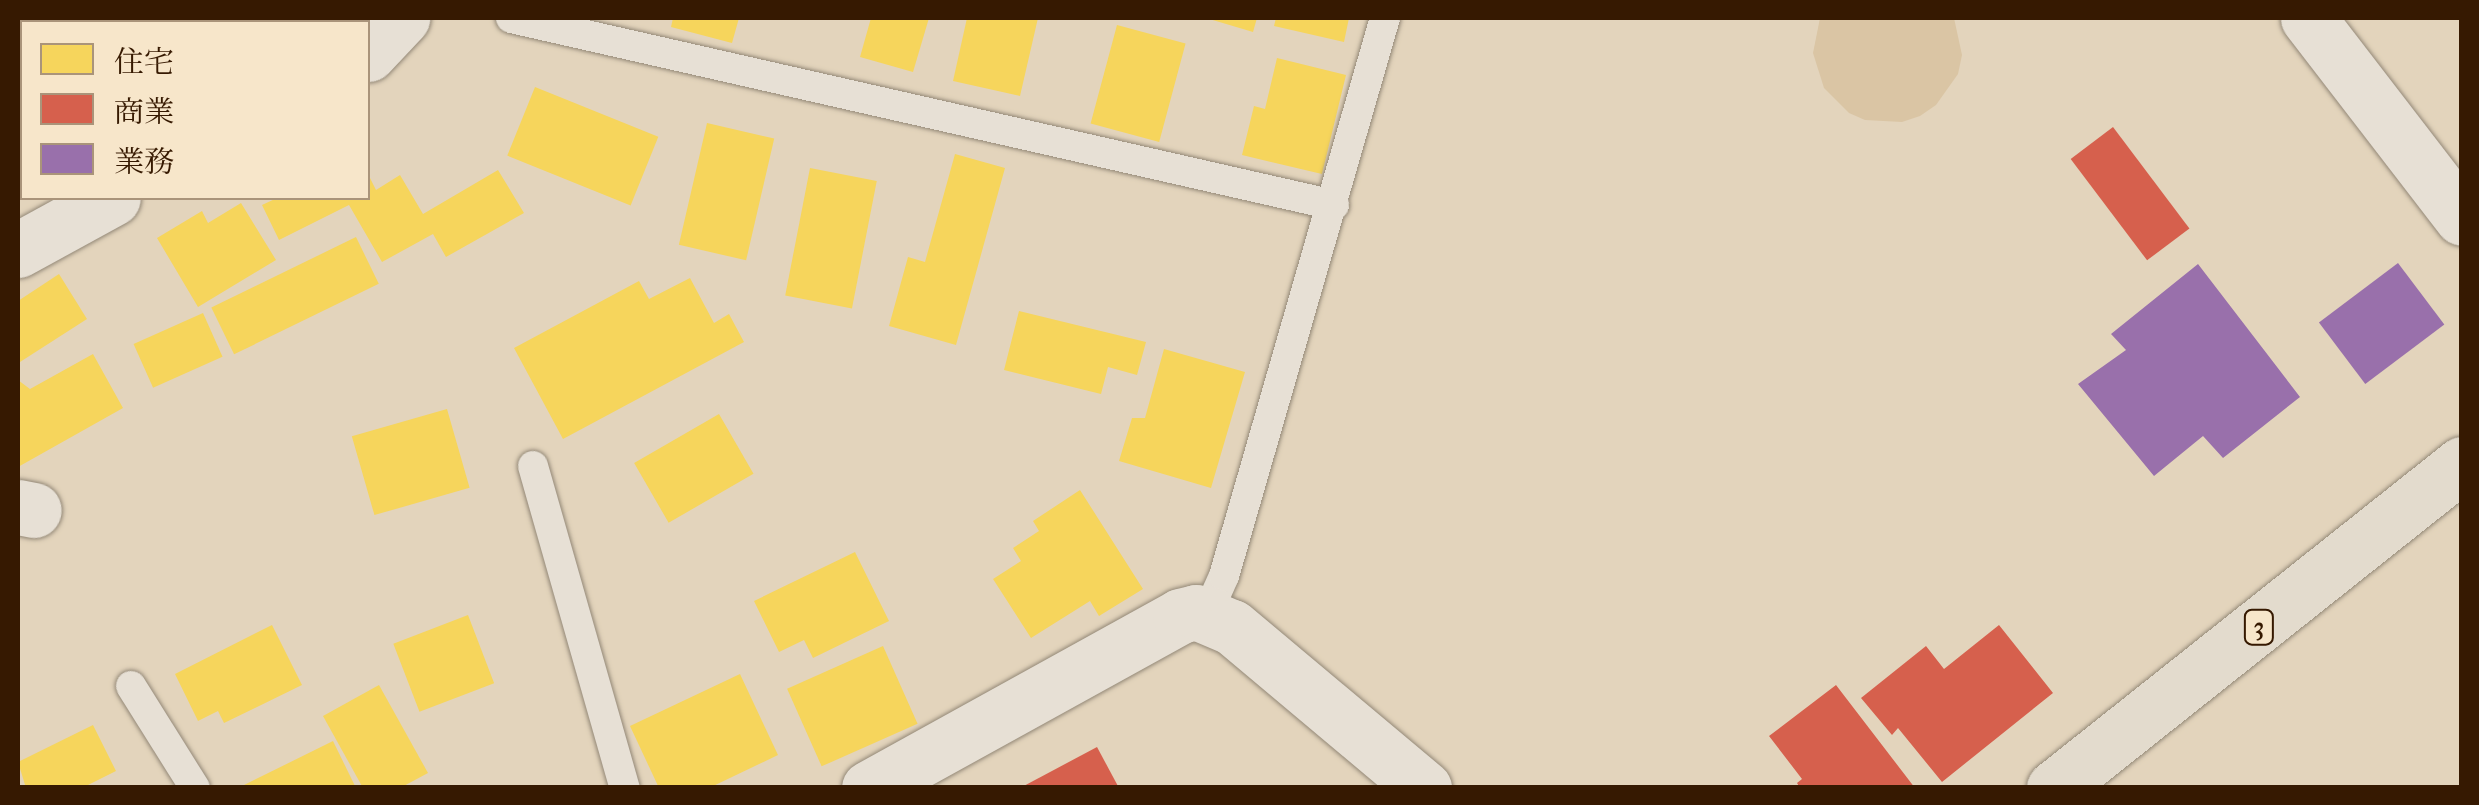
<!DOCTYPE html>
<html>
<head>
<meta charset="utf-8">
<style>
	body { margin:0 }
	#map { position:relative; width:2479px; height:805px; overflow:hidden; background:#e3d4bc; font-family:"IM FELL French Canon","Noto Serif JP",serif }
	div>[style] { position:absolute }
	.green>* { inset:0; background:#dac5a4 }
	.homes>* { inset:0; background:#f6d55c; transform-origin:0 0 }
	.shops>* { inset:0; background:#d6604d; transform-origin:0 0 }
	.offices>* { inset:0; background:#9970ab; transform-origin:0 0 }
	.roads { filter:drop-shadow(0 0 2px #938877) drop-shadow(0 0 2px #938877) }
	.service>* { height:30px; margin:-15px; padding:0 15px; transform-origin:15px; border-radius:15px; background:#e7e0d5 }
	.minor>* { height:55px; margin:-27.5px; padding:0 27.5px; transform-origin:27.5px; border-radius:27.5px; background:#e7e0d5 }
	.primary>* { height:55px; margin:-27.5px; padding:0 27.5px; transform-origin:27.5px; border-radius:27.5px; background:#e3dbcd }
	span { translate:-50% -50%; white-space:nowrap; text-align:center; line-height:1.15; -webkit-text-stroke:10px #f7e6ca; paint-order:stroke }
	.shield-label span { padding:2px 8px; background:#f7e6ca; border:2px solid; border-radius:8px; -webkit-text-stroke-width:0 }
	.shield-label { font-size:25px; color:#361901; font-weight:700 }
	.frame { position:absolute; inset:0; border:20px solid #361901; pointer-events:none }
	.legend { position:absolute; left:20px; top:20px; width:350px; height:180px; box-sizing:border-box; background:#f7e6ca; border:2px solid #aa947a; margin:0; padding:12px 18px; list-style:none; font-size:30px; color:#361901 }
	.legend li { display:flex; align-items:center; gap:20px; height:50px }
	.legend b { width:50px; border:2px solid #aa947a }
</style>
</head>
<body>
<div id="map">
	<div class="green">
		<div style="clip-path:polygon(1820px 18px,1954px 18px,1962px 55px,1958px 74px,1936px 105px,1920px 116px,1902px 122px,1865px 120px,1849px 113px,1824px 88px,1813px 53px)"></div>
	</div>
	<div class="homes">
		<div style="clip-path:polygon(673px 18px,739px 18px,732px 43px,671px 27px)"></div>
		<div style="clip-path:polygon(871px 18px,929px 18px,913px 72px,860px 57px)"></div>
		<div style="clip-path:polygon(967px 18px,1038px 18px,1020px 96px,953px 81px)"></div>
		<div style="clip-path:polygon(1206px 18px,1257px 18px,1253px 32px)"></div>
		<div style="clip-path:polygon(1276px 18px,1349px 18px,1344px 42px,1274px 26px)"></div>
		<div style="left:1117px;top:25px;width:71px;height:102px;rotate:15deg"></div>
		<div style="clip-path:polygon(1277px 58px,1346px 75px,1322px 174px,1242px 155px,1254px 106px,1265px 109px)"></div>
		<div style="left:535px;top:87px;width:133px;height:74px;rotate:22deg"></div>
		<div style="left:707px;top:123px;width:69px;height:125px;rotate:13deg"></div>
		<div style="clip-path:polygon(955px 154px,1005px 168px,956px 345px,889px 326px,908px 257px,925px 262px)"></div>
		<div style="left:810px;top:168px;width:68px;height:130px;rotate:11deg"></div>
		<div style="clip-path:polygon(498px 170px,524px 213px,446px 257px,433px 234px,382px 262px,349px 205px,279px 240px,262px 205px,277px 198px,368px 198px,368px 174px,376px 190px,400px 175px,423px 214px)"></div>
		<div style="clip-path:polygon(241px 203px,276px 260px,198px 307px,157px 238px,202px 211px,208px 223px)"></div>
		<div style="left:356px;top:237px;width:52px;height:161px;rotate:64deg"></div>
		<div style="clip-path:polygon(59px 274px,87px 319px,20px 362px,18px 301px)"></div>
		<div style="clip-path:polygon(690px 278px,714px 323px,729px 314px,744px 342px,563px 439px,514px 348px,639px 281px,649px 299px)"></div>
		<div style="clip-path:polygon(1019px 311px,1146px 342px,1137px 375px,1108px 367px,1101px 394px,1004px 370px)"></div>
		<div style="left:203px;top:313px;width:48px;height:76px;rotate:66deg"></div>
		<div style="clip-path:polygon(1164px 349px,1245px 372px,1211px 488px,1119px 461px,1132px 418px,1145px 418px)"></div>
		<div style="clip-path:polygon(93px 354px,123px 408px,18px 467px,18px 380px,30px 389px)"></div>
		<div style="left:447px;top:409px;width:82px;height:99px;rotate:74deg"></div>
		<div style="left:719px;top:414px;width:69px;height:98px;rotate:60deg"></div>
		<div style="clip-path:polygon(1080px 490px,1143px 589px,1099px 616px,1090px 601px,1031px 638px,993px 579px,1021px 561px,1013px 548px,1039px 531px,1033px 521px)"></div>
		<div style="clip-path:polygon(855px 552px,889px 621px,813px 658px,804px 640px,779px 652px,754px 601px)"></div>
		<div style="left:468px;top:615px;width:73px;height:80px;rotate:69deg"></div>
		<div style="clip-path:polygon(272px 625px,302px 685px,224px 723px,218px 711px,198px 721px,175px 674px)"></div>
		<div style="left:883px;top:646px;width:85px;height:105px;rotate:66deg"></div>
		<div style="clip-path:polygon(740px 674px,778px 755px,709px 788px,659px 788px,630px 726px)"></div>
		<div style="clip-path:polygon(379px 685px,428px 773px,400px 788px,363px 788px,323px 716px)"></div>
		<div style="clip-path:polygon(93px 725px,116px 771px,82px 788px,26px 788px,18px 762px)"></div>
		<div style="clip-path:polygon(333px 741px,356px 788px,238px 788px)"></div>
	</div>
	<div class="shops">
		<div style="left:2113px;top:127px;width:127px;height:53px;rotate:53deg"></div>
		<div style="clip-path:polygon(1999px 625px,2053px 693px,1942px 782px,1898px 728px,1892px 735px,1861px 698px,1926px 646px,1944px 669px)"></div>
		<div style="clip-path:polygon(1836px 685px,1915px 788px,1800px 788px,1797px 783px,1802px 779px,1769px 736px)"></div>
		<div style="clip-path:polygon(1097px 747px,1119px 788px,1020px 788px)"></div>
	</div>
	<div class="offices">
		<div style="left:2398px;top:263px;width:77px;height:99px;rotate:53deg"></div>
		<div style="clip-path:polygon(2198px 264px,2300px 397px,2223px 458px,2203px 436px,2154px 476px,2078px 384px,2126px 350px,2111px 334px)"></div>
	</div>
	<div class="roads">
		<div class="service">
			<div style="left:511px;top:18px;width:844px;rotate:12.8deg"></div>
			<div style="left:533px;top:466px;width:335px;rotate:74.1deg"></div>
			<div style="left:1207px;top:614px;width:42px;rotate:-65.9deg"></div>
			<div style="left:1224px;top:576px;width:581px;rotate:-73.91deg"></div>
			<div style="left:131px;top:686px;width:120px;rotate:57.9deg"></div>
		</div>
		<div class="minor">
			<div style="left:2308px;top:18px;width:252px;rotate:52.4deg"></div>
			<div style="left:368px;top:54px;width:50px;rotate:-46.6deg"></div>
			<div style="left:18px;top:250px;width:108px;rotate:-28.7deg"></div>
			<div style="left:18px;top:507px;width:16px;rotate:11deg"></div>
			<div style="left:869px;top:788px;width:355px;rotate:-28.9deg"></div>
			<div style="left:1180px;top:616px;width:16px;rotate:-14deg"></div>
			<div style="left:1196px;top:612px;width:39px;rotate:23deg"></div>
			<div style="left:1232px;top:627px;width:251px;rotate:40deg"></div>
		</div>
		<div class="primary">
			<div style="left:2054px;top:788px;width:521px;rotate:-38.45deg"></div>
		</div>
	</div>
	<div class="shield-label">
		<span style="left:2259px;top:627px">3</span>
	</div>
	<div class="frame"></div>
	<ul class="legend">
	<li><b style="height:28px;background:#f6d55c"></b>住宅</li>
	<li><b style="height:28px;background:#d6604d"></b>商業</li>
	<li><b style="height:28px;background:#9970ab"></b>業務</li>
	</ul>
</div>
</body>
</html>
